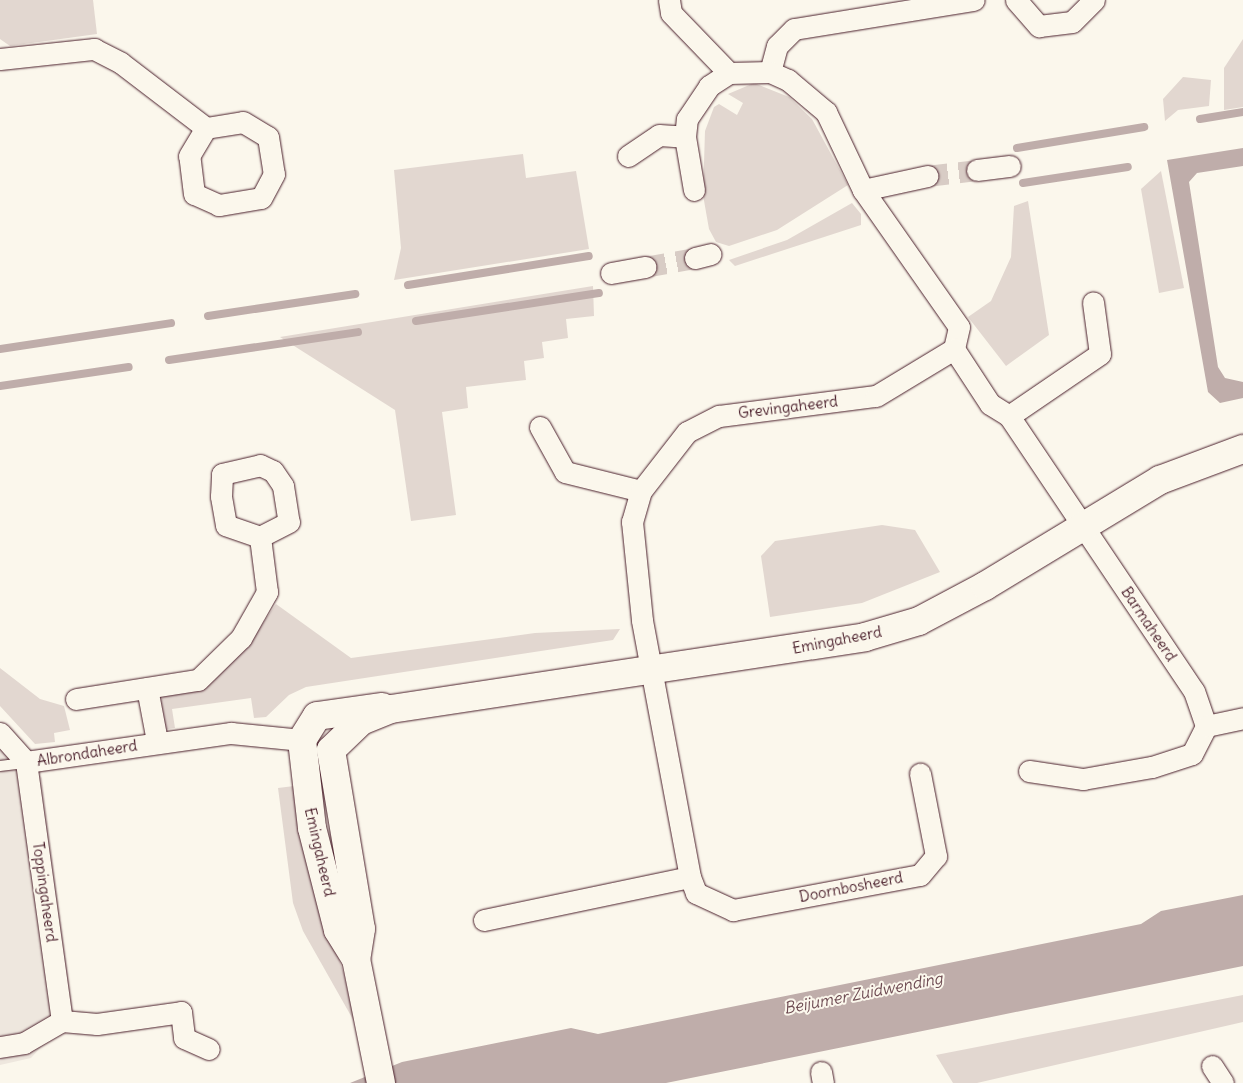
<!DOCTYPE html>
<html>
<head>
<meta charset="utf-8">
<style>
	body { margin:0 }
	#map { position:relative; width:1243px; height:1083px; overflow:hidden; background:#fbf7ec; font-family:Delius,sans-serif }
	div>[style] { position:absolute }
	.built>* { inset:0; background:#eee7de }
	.green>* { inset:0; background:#e2d7d0 }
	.water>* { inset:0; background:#bfadaa }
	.stream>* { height:8px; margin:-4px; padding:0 4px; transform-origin:4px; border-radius:4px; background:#bfadaa }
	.street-tunnel>* { height:21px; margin-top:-10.5px; transform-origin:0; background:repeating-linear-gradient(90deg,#d8ccc5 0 21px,transparent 0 32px) }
	.roads { filter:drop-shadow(0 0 1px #4a1f2b) drop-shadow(0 0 1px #4a1f2b) }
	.lane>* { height:10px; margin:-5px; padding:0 5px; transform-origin:5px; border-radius:5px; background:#fbf7ec }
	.street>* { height:21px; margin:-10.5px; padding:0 10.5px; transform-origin:10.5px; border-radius:10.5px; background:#fbf7ec }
	.secondary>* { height:28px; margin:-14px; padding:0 14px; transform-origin:14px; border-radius:14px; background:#fbf7ec }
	span { translate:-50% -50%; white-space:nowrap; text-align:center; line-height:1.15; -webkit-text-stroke:4px #fbf7ec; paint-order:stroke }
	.street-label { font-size:15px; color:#4a1f2b }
	.water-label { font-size:16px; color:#6d4a51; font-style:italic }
</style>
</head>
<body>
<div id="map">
	<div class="built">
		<div style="clip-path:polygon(0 729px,42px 778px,73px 1012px,31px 1058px,0 1065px)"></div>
	</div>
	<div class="green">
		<div style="clip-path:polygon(0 0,93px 0,97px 34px,10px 46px,0 39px)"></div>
		<div style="clip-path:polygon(1243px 39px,1243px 107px,1224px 110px,1224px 68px)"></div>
		<div style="clip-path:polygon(1183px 77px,1211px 80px,1209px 106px,1178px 110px,1165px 121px,1163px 99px)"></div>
		<div style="clip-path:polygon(754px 83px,789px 97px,812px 119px,848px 185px,777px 230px,729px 246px,716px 242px,709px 229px,703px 195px,705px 131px,714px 107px,719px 104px,737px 115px,743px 103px,728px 94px)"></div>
		<div style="clip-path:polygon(523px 154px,526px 178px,576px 171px,589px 249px,394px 280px,401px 248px,394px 170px)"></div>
		<div style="clip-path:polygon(1161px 171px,1184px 288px,1159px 293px,1141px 189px)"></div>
		<div style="clip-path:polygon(1028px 201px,1049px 335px,1006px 366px,968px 317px,991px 301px,1011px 257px,1014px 206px)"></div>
		<div style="clip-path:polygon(852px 203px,861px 214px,861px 225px,735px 266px,729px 260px,787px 240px)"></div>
		<div style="clip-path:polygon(593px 286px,594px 316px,566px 319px,568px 338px,542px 342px,544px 358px,524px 361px,526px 380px,466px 387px,468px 408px,442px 412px,456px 515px,411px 521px,395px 410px,280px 337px)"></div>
		<div style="clip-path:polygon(882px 525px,915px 530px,940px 572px,862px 603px,770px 617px,761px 556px,775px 541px)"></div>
		<div style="clip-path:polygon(276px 604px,351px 658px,535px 633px,620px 629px,613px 640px,306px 687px,289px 695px,266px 717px,254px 718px,251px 698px,172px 709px,175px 728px,162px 730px,158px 703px,167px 692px,249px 644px)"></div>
		<div style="clip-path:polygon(0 668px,40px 699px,64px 706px,70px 730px,54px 733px,55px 742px,35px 744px,0 706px)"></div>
		<div style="clip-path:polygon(294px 786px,313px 883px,344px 974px,355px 1023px,303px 931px,293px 903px,278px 788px)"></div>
		<div style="clip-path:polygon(1243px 995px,1243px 1022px,977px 1083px,953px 1083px,936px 1055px)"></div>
	</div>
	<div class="water">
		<div style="clip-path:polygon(1243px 148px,1243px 166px,1197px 173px,1189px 182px,1218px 367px,1225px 378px,1243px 382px,1243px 398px,1220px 403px,1208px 392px,1167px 160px)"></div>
		<div style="clip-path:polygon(1243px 895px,1243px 966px,666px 1083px,350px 1083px,402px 1062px,571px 1028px,598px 1034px,1141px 924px,1161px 911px)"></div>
	</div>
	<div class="stream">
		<div style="left:1200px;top:119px;width:44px;rotate:-9.2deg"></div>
		<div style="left:1017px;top:148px;width:129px;rotate:-9.4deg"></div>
		<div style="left:1023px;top:183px;width:106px;rotate:-8.7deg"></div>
		<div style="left:408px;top:285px;width:183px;rotate:-9.1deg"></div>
		<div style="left:208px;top:316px;width:149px;rotate:-8.5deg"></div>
		<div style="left:416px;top:321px;width:185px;rotate:-8.7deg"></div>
		<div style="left:0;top:349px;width:173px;rotate:-8.6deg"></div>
		<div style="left:169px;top:360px;width:191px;rotate:-8.4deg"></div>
		<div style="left:0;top:386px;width:130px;rotate:-8.4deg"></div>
	</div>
	<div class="street-tunnel">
		<div style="left:927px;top:176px;width:50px;rotate:-6.8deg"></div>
		<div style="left:645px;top:267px;width:51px;rotate:-10.2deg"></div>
	</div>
	<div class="roads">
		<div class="lane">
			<div style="left:0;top:766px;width:25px;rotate:-7deg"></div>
		</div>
		<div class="street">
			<div style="left:669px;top:0;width:13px;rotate:81deg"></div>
			<div style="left:671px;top:13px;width:83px;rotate:46deg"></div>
			<div style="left:1016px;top:0;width:35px;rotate:49deg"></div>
			<div style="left:1039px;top:26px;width:33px;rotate:-7deg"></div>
			<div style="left:1072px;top:22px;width:31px;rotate:-45deg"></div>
			<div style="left:0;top:59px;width:95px;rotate:-6.1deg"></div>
			<div style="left:94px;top:49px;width:30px;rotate:27deg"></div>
			<div style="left:121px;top:63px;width:107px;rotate:37.4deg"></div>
			<div style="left:206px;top:128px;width:37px;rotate:-9deg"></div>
			<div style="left:243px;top:122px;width:29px;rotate:31deg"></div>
			<div style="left:268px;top:137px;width:37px;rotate:81deg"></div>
			<div style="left:274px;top:174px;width:27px;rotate:118deg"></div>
			<div style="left:261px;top:198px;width:43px;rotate:170.5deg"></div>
			<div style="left:219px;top:205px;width:27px;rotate:-156deg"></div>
			<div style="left:194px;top:194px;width:38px;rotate:-97deg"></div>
			<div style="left:189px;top:156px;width:33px;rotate:-59deg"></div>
			<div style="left:770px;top:72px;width:27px;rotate:-75deg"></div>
			<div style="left:777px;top:46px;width:24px;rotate:-45deg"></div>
			<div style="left:794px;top:29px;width:182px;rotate:-9.2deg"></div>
			<div style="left:628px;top:156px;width:37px;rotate:-34deg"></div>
			<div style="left:659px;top:135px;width:26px;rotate:4deg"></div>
			<div style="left:977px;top:170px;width:33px;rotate:-7deg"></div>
			<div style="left:694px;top:190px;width:54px;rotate:-99.6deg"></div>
			<div style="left:685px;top:137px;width:18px;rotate:-84deg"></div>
			<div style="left:687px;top:119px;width:40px;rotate:-56deg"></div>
			<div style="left:709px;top:86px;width:24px;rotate:-33deg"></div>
			<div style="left:729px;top:73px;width:41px;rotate:-1.4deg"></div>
			<div style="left:770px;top:72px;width:20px;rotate:24deg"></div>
			<div style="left:788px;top:80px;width:50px;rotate:40.1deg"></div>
			<div style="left:826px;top:112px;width:86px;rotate:64.6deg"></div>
			<div style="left:863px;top:190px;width:167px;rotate:55deg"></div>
			<div style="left:959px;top:327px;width:23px;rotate:103deg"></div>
			<div style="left:954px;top:349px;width:66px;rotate:56.8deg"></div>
			<div style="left:990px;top:404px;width:22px;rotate:32deg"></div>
			<div style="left:1009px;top:416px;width:331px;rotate:56.1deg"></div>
			<div style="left:1194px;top:691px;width:37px;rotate:71deg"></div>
			<div style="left:863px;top:190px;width:66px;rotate:-12.3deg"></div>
			<div style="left:695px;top:258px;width:16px;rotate:-14deg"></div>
			<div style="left:611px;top:273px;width:35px;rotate:-10deg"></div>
			<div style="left:1009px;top:416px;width:110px;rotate:-34.3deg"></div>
			<div style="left:1100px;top:354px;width:52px;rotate:-97.7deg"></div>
			<div style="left:540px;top:427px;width:51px;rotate:60.9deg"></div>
			<div style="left:565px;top:472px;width:78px;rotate:14deg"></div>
			<div style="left:260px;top:465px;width:14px;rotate:25deg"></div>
			<div style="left:273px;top:471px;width:18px;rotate:56deg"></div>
			<div style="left:283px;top:486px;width:36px;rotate:81deg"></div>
			<div style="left:289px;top:522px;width:33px;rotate:153deg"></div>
			<div style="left:260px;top:537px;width:36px;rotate:-161deg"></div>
			<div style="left:226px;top:525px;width:29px;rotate:-100deg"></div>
			<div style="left:221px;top:496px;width:22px;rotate:-87deg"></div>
			<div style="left:222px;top:474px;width:39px;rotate:-13deg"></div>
			<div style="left:147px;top:688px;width:54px;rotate:79.3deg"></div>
			<div style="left:76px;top:699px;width:123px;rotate:-8.9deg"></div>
			<div style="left:198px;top:680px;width:60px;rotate:-44.3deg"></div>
			<div style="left:241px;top:638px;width:53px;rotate:-60.5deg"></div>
			<div style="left:267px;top:592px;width:55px;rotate:-97.3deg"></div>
			<div style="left:0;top:733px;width:39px;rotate:48deg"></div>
			<div style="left:26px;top:762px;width:207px;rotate:-8.1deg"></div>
			<div style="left:231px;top:733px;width:71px;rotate:5.6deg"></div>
			<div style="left:26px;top:762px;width:261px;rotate:82.1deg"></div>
			<div style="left:1029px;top:771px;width:55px;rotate:8.4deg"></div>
			<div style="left:1083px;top:779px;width:70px;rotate:-9.9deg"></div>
			<div style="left:1152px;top:767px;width:42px;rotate:-18deg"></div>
			<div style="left:1192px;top:754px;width:31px;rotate:-63deg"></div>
			<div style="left:1206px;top:726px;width:38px;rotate:-12deg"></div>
			<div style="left:690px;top:877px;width:261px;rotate:-100.6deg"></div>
			<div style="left:642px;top:620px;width:99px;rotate:-95.8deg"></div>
			<div style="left:632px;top:522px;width:32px;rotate:-74deg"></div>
			<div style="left:641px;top:491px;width:75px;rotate:-52.1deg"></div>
			<div style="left:687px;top:432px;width:36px;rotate:-27deg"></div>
			<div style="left:719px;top:416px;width:158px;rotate:-7.3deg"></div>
			<div style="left:876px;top:396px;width:91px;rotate:-31.1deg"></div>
			<div style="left:484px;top:920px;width:210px;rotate:-11.8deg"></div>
			<div style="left:690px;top:877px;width:17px;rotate:69deg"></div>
			<div style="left:696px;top:893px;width:41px;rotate:24.7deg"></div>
			<div style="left:733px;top:910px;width:190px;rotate:-10.6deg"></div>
			<div style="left:920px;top:875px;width:25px;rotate:-50deg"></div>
			<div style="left:936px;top:856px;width:84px;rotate:-101deg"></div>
			<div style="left:0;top:1047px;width:24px;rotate:-9deg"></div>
			<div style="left:24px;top:1043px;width:44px;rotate:-30.1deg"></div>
			<div style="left:62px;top:1021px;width:35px;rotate:5deg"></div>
			<div style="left:97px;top:1024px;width:85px;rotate:-8.1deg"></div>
			<div style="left:181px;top:1012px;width:26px;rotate:83deg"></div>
			<div style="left:184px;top:1038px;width:27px;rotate:24deg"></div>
			<div style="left:1212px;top:1066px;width:20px;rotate:57deg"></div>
			<div style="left:821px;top:1072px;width:11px;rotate:80deg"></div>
		</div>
		<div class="secondary">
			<div style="left:331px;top:750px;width:42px;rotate:-44deg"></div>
			<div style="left:361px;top:721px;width:32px;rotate:-22deg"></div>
			<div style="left:391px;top:709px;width:479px;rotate:-8.6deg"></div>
			<div style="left:865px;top:637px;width:56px;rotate:-16.5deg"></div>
			<div style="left:919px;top:621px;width:75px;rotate:-27.9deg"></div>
			<div style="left:985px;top:586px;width:205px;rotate:-31.2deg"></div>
			<div style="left:1160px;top:480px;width:89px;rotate:-20.5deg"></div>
			<div style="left:331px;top:750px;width:181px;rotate:80.5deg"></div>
			<div style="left:361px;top:929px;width:30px;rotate:99deg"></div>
			<div style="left:381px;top:1083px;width:126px;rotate:-101.4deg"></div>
			<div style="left:356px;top:959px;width:34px;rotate:-122deg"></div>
			<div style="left:338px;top:930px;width:105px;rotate:-104.3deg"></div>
			<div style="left:312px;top:828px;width:89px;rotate:-96.5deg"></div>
			<div style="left:302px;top:740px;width:28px;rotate:-58deg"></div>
			<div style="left:317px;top:716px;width:66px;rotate:-7.9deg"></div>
		</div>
	</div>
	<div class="street-label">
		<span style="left:788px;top:407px;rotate:-7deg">Grevingaheerd</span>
		<span style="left:1149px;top:624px;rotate:56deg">Barmaheerd</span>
		<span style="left:837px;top:640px;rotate:-11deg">Emingaheerd</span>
		<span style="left:87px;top:753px;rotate:-9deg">Albrondaheerd</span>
		<span style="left:320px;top:852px;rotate:77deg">Emingaheerd</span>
		<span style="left:851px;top:887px;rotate:-11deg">Doornbosheerd</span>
		<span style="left:45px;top:892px;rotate:82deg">Toppingaheerd</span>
	</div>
	<div class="water-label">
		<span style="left:863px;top:993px;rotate:-11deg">Beijumer Zuidwending</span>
	</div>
</div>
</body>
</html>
